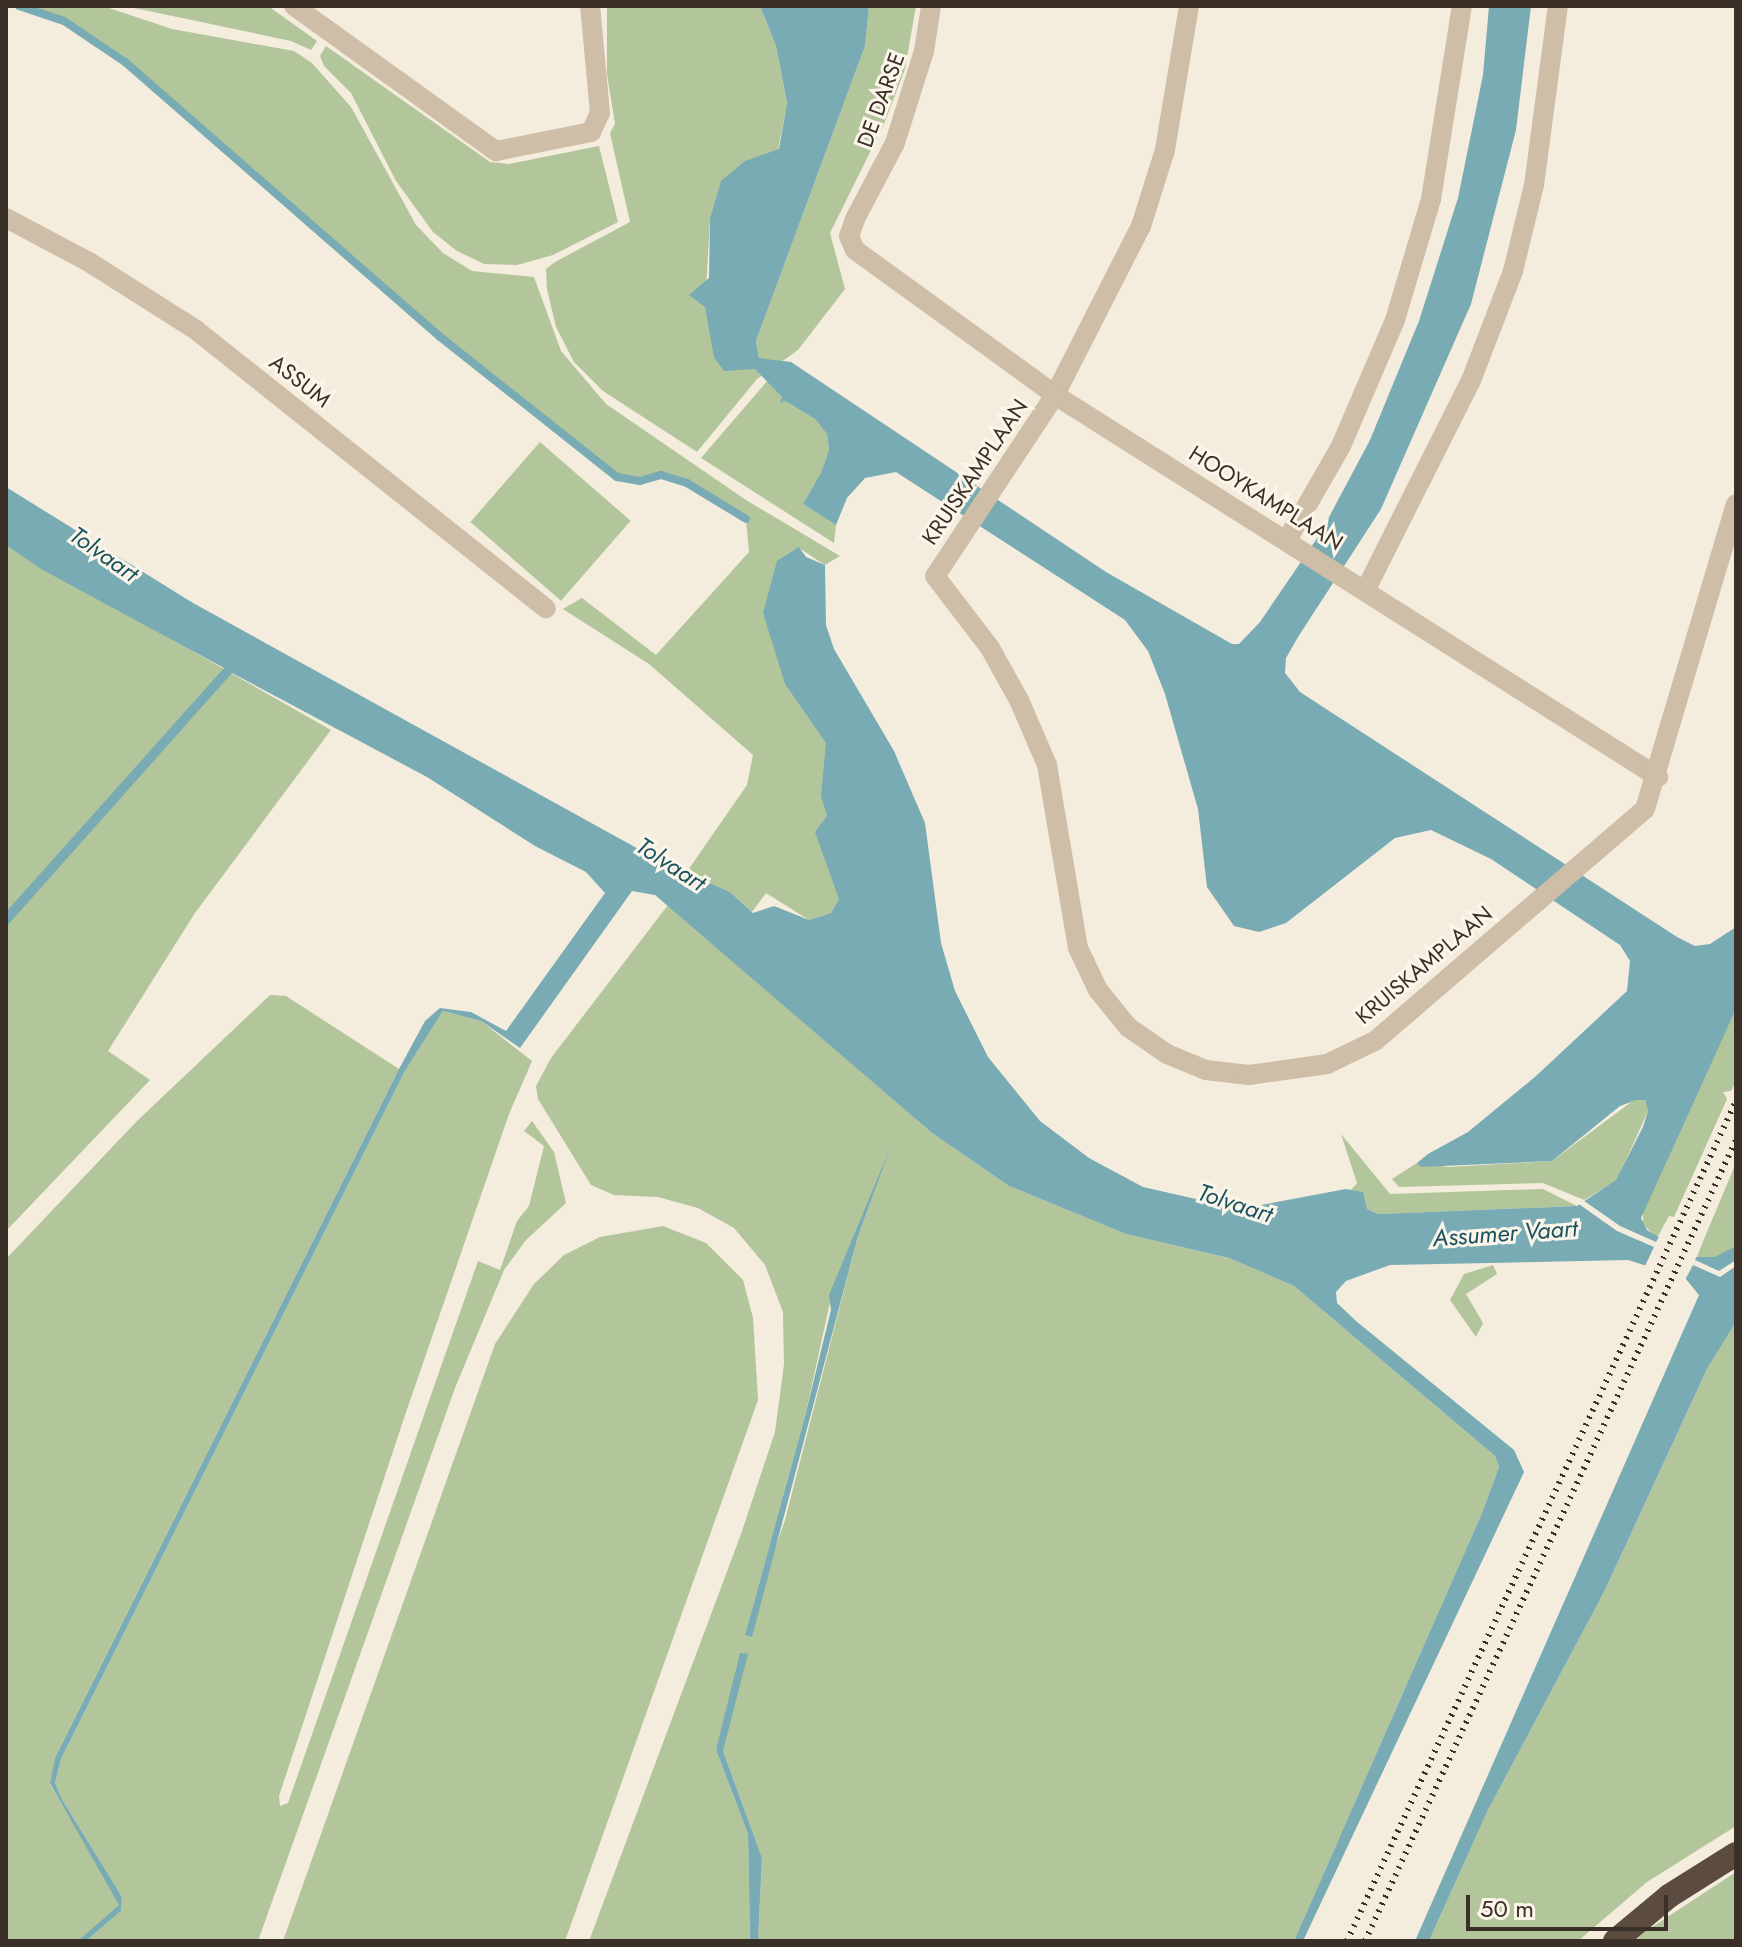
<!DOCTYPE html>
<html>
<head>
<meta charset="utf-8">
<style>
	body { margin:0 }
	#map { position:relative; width:1742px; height:1947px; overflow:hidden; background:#f4ecdd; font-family:Jost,sans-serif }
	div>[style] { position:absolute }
	.green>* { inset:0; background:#b2c59b; transform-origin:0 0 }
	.water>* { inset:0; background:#79abb4 }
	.pier>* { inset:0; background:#f4ecdd }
	.stream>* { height:8px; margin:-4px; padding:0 4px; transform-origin:4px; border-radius:4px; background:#79abb4 }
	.minor>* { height:20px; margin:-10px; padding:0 10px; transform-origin:10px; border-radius:10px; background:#cebea8 }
	.motorway>* { height:24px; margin:-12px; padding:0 12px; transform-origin:12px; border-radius:12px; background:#5c4b3f }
	.rail>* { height:6px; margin-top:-3px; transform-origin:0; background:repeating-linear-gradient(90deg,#3a3028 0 2px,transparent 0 8px) }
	span { translate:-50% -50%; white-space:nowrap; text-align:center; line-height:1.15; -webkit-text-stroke:6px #fbf5ea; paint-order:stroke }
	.street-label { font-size:22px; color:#3a3028 }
	.water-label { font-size:24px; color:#1a535f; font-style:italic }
	.frame { position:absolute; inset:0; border:8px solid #3a3028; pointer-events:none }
	.scale { position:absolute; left:1466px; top:1895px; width:202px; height:36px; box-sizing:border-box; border:4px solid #3a3028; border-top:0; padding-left:10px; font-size:24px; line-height:28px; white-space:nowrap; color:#3a3028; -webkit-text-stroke:6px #fbf5ea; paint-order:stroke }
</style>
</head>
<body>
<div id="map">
	<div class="green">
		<div style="clip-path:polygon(19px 6px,103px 6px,172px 29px,294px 51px,312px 63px,351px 107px,416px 225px,443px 253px,472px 271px,534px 277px,561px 351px,606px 404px,746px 500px,840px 556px,825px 565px,799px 548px,850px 784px,839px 899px,831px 913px,809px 920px,766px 893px,752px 912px,730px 892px,686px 873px,747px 785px,753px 755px,649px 664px,563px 609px,582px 598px,656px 655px,749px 552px,746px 519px,687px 483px,661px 475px,640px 481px,617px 477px,439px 336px,125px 62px,64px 21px)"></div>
		<div style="clip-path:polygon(125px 6px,268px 6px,317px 41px,311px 50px,291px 41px)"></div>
		<div style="clip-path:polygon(607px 6px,760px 6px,776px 46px,787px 104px,778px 150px,710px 219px,705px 307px,716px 354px,759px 358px,756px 341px,865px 46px,869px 6px,916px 6px,905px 69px,884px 124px,830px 233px,845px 289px,798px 350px,757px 379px,697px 452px,603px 391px,574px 362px,556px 327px,547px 289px,546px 269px,555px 262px,630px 222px,610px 133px,615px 124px,607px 74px)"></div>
		<div style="clip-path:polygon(326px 46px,490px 162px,509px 164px,599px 146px,618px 222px,553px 255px,517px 265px,484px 264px,457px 251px,433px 232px,396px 181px,351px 93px,324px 66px,320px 56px)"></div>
		<div style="clip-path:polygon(768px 380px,785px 401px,815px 419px,827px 434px,829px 450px,821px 474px,803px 504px,836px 525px,834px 543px,701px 458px)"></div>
		<div style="left:540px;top:442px;width:120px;height:106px;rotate:41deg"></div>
		<div style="clip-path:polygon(6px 545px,331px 730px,195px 913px,108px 1051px,150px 1080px,6px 1231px)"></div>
		<div style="clip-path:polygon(evenodd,668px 905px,932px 1133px,1009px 1186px,1126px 1234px,1229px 1258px,1294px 1286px,1495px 1456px,1499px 1467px,1482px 1513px,1294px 1941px,758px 1941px,762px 1858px,723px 1751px,728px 1723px,716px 1750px,748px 1834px,750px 1941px,589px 1941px,741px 1534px,775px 1432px,784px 1364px,783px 1312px,765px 1265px,734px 1228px,698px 1208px,658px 1197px,614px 1195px,591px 1185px,538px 1099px,536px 1086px,551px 1058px,668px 905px,892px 1143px,858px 1236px,785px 1520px,745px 1635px,805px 1416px,831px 1298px,892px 1143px)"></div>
		<div style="clip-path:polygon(270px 995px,286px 996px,399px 1069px,55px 1758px,50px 1784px,111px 1885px,119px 1905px,116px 1912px,78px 1941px,6px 1941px,6px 1259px,136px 1122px)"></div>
		<div style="clip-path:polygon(1736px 1009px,1736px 1081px,1731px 1091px,1723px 1092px,1727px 1099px,1674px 1217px,1669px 1216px,1657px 1238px,1643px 1224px,1643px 1208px)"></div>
		<div style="clip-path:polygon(443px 1011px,481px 1021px,532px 1061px,509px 1114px,403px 1421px,279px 1796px,280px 1806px,288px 1803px,478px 1261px,500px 1270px,517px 1221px,529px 1206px,544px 1146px,524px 1131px,532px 1121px,554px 1152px,566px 1203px,526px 1240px,504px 1270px,455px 1388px,258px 1941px,86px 1941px,121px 1911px,122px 1897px,63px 1801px,55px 1783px,61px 1759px,405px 1071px)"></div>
		<div style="clip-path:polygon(1634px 1100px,1645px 1100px,1648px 1111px,1617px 1180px,1584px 1200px,1543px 1183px,1399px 1187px,1392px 1179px,1417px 1163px,1449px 1167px,1552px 1161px)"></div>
		<div style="clip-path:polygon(1341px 1134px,1390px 1194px,1543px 1189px,1577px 1206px,1378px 1214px,1367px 1209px,1360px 1193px,1351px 1190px,1357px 1183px)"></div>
		<div style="clip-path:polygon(1736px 1163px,1736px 1262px,1697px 1257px,1704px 1239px)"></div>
		<div style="clip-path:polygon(663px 1226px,706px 1243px,743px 1280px,753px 1318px,758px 1400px,565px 1941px,283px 1941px,495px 1344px,534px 1284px,564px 1255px,600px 1237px)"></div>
		<div style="clip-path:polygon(1493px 1265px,1497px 1274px,1466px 1294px,1483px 1323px,1476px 1337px,1450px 1300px,1464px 1274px)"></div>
		<div style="clip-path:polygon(1736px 1322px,1736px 1826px,1647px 1882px,1578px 1941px,1429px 1941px,1488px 1810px,1604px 1592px,1707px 1369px)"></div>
		<div style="clip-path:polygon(1736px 1872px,1736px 1941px,1635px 1941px,1646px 1931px)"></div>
	</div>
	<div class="water">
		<div style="clip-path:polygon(760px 6px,869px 6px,865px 46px,756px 341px,759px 358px,791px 362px,1106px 572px,1232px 644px,1239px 644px,1260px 622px,1320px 534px,1370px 440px,1419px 321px,1458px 198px,1483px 75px,1489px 6px,1531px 6px,1516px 130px,1471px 304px,1381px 509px,1298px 637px,1286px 658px,1285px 673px,1300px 692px,1677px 937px,1695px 946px,1710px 944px,1736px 927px,1736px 1009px,1641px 1218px,1647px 1230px,1692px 1257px,1715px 1257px,1736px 1246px,1736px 1322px,1707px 1369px,1604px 1592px,1488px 1810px,1429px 1941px,1415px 1941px,1699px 1295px,1685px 1278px,1628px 1260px,1390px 1265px,1346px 1281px,1336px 1292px,1337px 1303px,1356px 1321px,1514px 1450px,1524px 1472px,1303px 1941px,1294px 1941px,1482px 1513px,1499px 1467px,1495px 1456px,1294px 1286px,1229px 1258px,1126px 1234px,1009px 1186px,932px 1133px,655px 895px,632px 891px,520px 1048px,481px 1021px,443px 1011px,405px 1071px,61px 1759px,55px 1783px,63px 1801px,122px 1897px,121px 1911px,86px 1941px,78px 1941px,119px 1905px,50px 1783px,55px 1758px,399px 1069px,425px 1021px,440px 1008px,471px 1012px,506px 1031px,605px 893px,586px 872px,535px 846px,427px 777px,232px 673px,6px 927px,6px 912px,224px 668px,41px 569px,6px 545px,6px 487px,193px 603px,662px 862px,730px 892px,753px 913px,774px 906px,809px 920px,831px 913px,839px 899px,815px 832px,827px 816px,821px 796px,826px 743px,785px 684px,763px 613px,777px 561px,799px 547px,806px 557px,825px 565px,826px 625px,834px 649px,894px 751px,925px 823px,941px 943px,955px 991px,988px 1057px,1040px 1121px,1089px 1158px,1143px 1187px,1240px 1209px,1346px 1189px,1363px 1192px,1367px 1209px,1378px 1214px,1577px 1206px,1616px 1180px,1643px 1127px,1648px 1111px,1645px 1100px,1636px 1100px,1620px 1106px,1552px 1161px,1421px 1167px,1417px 1163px,1428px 1154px,1468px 1132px,1536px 1076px,1627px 991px,1630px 961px,1620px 945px,1491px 859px,1431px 830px,1395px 838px,1286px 923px,1259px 932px,1234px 926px,1207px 887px,1198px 809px,1165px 694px,1148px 651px,1125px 620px,896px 472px,865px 478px,847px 498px,836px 525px,803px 504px,821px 473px,829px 450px,827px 434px,815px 419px,785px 401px,780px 403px,782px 397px,755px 369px,724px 371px,714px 357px,705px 307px,689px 295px,709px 278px,710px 219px,721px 181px,745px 161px,779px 149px,787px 103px,776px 46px)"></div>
		<div style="clip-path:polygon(893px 1141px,858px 1236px,752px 1637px,745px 1635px,805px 1416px,831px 1310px,829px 1295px)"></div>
		<div style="clip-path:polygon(740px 1653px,748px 1654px,723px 1751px,762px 1858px,758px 1941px,750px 1941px,748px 1834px,716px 1750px)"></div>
	</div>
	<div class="pier">
		<div style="clip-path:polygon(1580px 1198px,1620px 1226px,1656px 1242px,1660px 1235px,1698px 1253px,1695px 1260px,1719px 1271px,1736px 1260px,1736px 1266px,1720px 1277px,1693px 1265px,1684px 1282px,1644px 1268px,1654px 1247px,1617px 1231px,1576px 1202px)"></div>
	</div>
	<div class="stream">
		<div style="left:19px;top:6px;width:47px;rotate:18.4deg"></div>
		<div style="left:64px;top:21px;width:73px;rotate:33.9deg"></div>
		<div style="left:125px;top:62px;width:417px;rotate:41.1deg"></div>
		<div style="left:439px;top:336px;width:227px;rotate:38.4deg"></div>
		<div style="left:617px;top:477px;width:23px;rotate:10deg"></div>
		<div style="left:640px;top:481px;width:22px;rotate:-16deg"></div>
		<div style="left:661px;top:475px;width:27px;rotate:17deg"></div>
		<div style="left:687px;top:483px;width:69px;rotate:31.4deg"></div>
	</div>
	<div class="minor">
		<div style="left:294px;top:6px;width:249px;rotate:35.7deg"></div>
		<div style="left:496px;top:151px;width:97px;rotate:-11.3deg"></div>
		<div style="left:591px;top:132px;width:21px;rotate:-65deg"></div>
		<div style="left:600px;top:113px;width:107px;rotate:-95.3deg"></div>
		<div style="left:931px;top:6px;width:46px;rotate:98.8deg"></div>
		<div style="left:924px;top:51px;width:96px;rotate:107.5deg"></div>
		<div style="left:895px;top:143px;width:86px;rotate:117.8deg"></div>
		<div style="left:855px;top:219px;width:18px;rotate:109deg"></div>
		<div style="left:849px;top:236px;width:15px;rotate:67deg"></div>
		<div style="left:855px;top:250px;width:247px;rotate:35.9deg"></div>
		<div style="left:1055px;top:395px;width:714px;rotate:32.35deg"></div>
		<div style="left:1189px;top:6px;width:146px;rotate:99.5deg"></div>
		<div style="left:1165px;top:150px;width:80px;rotate:107.5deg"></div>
		<div style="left:1141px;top:226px;width:190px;rotate:117deg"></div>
		<div style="left:1055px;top:395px;width:217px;rotate:123.5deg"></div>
		<div style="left:935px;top:576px;width:91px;rotate:52.6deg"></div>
		<div style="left:990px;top:648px;width:60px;rotate:60.9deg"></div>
		<div style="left:1019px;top:700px;width:71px;rotate:66.7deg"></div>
		<div style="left:1047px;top:765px;width:186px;rotate:80.4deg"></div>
		<div style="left:1078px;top:948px;width:47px;rotate:64.5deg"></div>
		<div style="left:1098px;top:990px;width:48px;rotate:51deg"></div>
		<div style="left:1128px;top:1027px;width:47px;rotate:34.7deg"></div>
		<div style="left:1167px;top:1054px;width:42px;rotate:22.3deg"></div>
		<div style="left:1206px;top:1070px;width:43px;rotate:6.6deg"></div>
		<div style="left:1249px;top:1075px;width:79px;rotate:-8deg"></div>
		<div style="left:1327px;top:1064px;width:53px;rotate:-25.6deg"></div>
		<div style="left:1375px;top:1041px;width:215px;rotate:-40.7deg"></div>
		<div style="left:1538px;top:901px;width:141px;rotate:-40.7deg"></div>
		<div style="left:1645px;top:809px;width:318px;rotate:-73.4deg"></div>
		<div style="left:6px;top:218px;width:94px;rotate:27.9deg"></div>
		<div style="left:89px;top:262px;width:127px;rotate:32.4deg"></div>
		<div style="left:196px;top:330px;width:447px;rotate:38.5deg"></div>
		<div style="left:1287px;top:540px;width:108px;rotate:-60.1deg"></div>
		<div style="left:1341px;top:446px;width:137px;rotate:-66.8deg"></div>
		<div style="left:1395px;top:320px;width:126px;rotate:-73.4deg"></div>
		<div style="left:1431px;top:199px;width:195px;rotate:-80.9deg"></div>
		<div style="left:1366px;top:589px;width:236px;rotate:-63.3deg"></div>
		<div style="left:1472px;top:378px;width:115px;rotate:-69deg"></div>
		<div style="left:1513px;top:271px;width:89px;rotate:-76.3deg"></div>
		<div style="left:1534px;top:185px;width:181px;rotate:-82.4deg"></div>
	</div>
	<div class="motorway">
		<div style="left:1615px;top:1941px;width:70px;rotate:-39.8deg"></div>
		<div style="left:1669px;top:1896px;width:79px;rotate:-32.1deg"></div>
	</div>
	<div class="rail">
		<div style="left:1347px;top:1941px;width:926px;rotate:-65.15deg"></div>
		<div style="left:1365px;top:1941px;width:883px;rotate:-65.15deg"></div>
	</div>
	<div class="street-label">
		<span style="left:881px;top:100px;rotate:-70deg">DE DARSE</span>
		<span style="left:300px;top:381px;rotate:38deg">ASSUM</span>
		<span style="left:975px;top:472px;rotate:-56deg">KRUISKAMPLAAN</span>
		<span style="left:1266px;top:498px;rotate:32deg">HOOYKAMPLAAN</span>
		<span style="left:1424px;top:965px;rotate:-40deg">KRUISKAMPLAAN</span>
	</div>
	<div class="water-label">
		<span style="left:104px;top:554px;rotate:35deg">Tolvaart</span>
		<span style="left:671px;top:864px;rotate:33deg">Tolvaart</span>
		<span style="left:1235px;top:1203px;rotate:18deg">Tolvaart</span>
		<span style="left:1505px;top:1233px;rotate:-4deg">Assumer Vaart</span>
	</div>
	<div class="frame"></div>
	<div class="scale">50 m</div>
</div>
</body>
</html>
